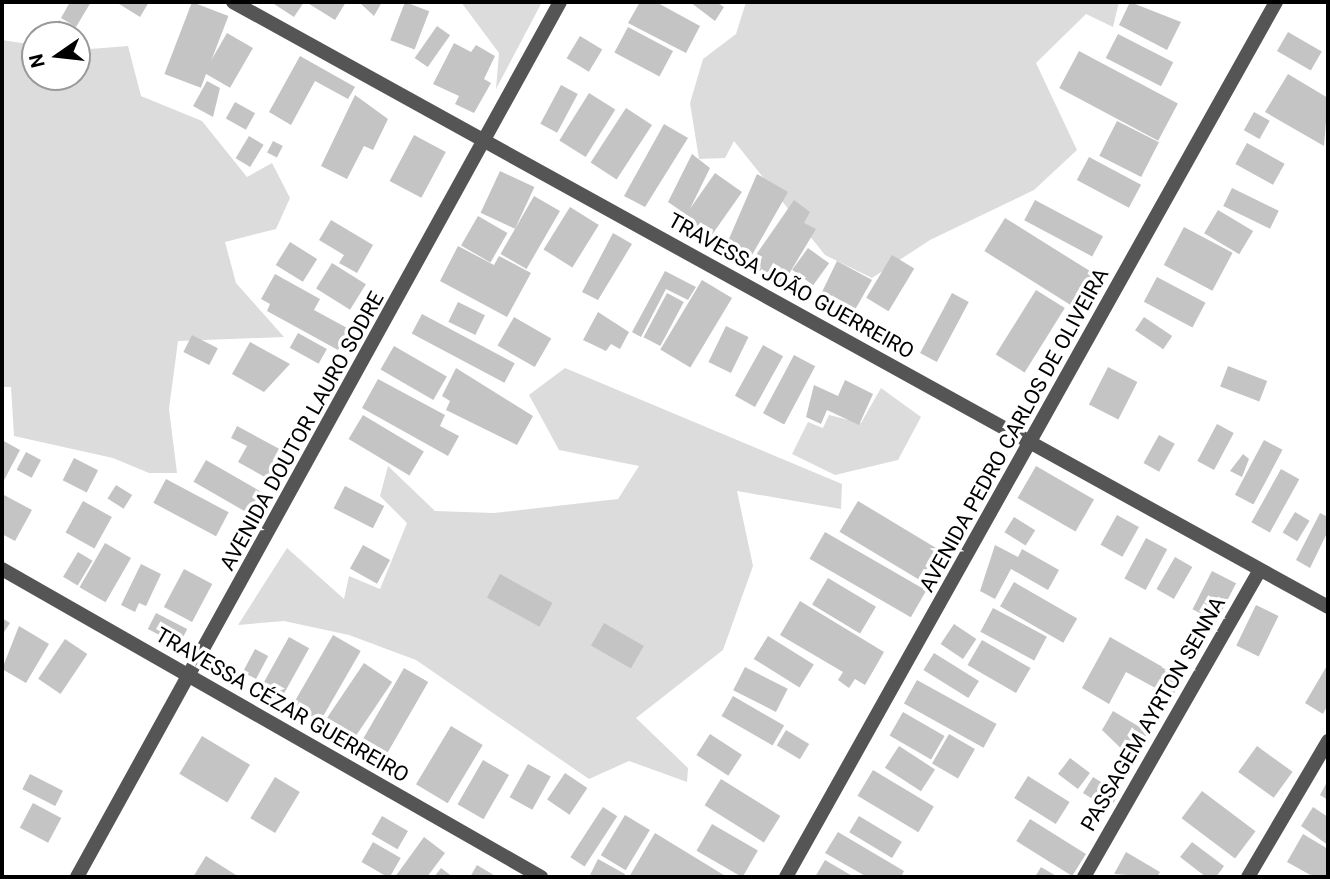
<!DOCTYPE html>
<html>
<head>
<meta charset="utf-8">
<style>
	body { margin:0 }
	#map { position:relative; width:1330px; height:879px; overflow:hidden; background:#fff; font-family:Roboto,sans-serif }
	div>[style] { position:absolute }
	.green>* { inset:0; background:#dcdcdc }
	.building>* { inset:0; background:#c4c4c4; transform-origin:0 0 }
	.minor>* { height:14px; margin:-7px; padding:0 7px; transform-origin:7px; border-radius:7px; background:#555 }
	.tertiary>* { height:14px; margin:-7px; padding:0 7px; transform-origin:7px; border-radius:7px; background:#555 }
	span { translate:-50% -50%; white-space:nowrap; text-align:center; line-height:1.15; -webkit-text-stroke:7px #fff; paint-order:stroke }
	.street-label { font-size:21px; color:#000 }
	.frame { position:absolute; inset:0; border:4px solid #000; pointer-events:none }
	.north { position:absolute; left:21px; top:21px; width:70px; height:70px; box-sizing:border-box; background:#fff; border:2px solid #999; border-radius:50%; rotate:256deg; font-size:19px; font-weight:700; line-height:28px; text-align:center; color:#000 }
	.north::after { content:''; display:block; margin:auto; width:24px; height:32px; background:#000; clip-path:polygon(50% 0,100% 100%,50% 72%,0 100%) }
</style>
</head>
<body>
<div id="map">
	<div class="green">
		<div style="clip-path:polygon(461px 2px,542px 2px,496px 89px,499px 53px)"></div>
		<div style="clip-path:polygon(746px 2px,1119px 2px,1113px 27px,1086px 14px,1036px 63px,1077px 150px,1034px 190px,930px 240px,872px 278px,825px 255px,734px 141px,725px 158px,699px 159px,690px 103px,703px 59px,736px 34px)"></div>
		<div style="clip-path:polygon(2px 40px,35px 45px,35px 77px,77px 77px,77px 50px,128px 46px,141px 96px,202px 121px,247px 177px,272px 163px,290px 198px,276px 229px,225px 242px,236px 283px,284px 337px,178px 341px,169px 409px,177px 473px,149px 473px,113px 458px,14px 436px,11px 387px,2px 387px)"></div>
		<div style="clip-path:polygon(565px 368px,842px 484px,841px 509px,737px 491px,753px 566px,723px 650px,636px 718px,688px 768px,687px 782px,629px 761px,589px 779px,416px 660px,349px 635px,284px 621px,238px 625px,287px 548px,344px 599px,349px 576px,380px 589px,407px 523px,380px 496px,388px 466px,435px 511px,494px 513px,618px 499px,639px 466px,559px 450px,529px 395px)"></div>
		<div style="clip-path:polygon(881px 388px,921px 417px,898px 460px,835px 475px,792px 454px,808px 422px,823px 428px,829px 415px,861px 423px)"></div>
	</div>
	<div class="building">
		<div style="clip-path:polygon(70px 2px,91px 2px,76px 27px,61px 18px)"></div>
		<div style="clip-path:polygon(116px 2px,149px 2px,140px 17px)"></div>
		<div style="left:192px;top:2px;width:39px;height:77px;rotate:21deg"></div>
		<div style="clip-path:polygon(271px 2px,304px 2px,294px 17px)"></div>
		<div style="clip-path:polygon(306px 2px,346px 2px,335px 20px)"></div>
		<div style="clip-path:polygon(359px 2px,382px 2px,374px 16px)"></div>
		<div style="left:405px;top:2px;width:26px;height:41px;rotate:21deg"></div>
		<div style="clip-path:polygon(640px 2px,656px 2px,700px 26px,686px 53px,628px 23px)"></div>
		<div style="clip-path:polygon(690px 2px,716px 2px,724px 7px,715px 21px)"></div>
		<div style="clip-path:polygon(1130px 2px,1181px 22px,1167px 50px,1119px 25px)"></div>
		<div style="clip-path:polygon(59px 20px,71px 30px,67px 35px,50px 32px)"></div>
		<div style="left:437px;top:26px;width:16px;height:39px;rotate:35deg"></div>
		<div style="left:628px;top:27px;width:51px;height:29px;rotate:28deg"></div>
		<div style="left:1288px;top:32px;width:39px;height:22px;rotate:30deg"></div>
		<div style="left:227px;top:33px;width:30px;height:46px;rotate:30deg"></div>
		<div style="left:1118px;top:34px;width:62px;height:27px;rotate:27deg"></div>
		<div style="left:580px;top:36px;width:26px;height:26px;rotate:31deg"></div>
		<div style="clip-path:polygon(454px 43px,471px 52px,476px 45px,495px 56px,484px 79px,491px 83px,474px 113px,455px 104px,459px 96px,433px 84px)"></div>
		<div style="left:1079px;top:51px;width:112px;height:42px;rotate:28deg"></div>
		<div style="clip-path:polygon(300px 56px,355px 87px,348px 99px,315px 81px,291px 125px,269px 112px)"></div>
		<div style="clip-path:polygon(1288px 74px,1328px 98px,1324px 146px,1265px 112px)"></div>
		<div style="clip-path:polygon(207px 81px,220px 88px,213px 117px,193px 106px)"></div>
		<div style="left:561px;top:85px;width:19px;height:44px;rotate:28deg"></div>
		<div style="left:589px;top:93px;width:31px;height:56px;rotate:32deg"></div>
		<div style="clip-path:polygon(355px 95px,388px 119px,373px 150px,364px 146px,347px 179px,321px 166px)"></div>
		<div style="left:235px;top:102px;width:23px;height:19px;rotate:29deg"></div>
		<div style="left:626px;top:108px;width:31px;height:65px;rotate:33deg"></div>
		<div style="left:1254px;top:112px;width:18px;height:21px;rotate:29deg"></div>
		<div style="left:1117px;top:121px;width:47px;height:39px;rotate:27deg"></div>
		<div style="clip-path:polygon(664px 124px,688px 138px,645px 207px,624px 196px)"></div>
		<div style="left:414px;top:135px;width:36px;height:52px;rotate:28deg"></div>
		<div style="left:249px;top:136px;width:17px;height:26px;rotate:31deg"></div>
		<div style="left:273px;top:141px;width:11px;height:13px;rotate:27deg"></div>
		<div style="left:1247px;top:143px;width:43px;height:24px;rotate:29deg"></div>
		<div style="clip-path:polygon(692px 154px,710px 168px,687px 215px,668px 202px)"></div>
		<div style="left:1089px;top:157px;width:59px;height:26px;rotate:28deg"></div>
		<div style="left:500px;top:171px;width:38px;height:46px;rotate:25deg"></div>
		<div style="left:715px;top:173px;width:33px;height:57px;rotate:35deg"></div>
		<div style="clip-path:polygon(757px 174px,788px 192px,752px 255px,728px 241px)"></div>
		<div style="left:1232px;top:188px;width:52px;height:20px;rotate:26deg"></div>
		<div style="left:534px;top:196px;width:30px;height:67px;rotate:30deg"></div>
		<div style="clip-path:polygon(794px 200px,810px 212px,804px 223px,816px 229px,783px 284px,749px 265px)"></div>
		<div style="left:1035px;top:200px;width:77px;height:23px;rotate:28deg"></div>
		<div style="left:570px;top:207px;width:34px;height:50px;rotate:32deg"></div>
		<div style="left:1218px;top:210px;width:41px;height:27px;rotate:31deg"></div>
		<div style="left:478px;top:216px;width:34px;height:34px;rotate:30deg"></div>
		<div style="left:1005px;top:218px;width:112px;height:39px;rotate:32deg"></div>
		<div style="clip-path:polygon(331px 220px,373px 245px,357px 273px,339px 263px,344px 255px,319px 240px)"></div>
		<div style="left:1184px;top:227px;width:55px;height:43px;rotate:28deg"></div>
		<div style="clip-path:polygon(613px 233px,632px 244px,598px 300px,582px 292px)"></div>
		<div style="left:290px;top:242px;width:32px;height:27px;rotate:32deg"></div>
		<div style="clip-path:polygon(458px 246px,494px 265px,499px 256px,531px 273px,507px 317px,440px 281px)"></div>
		<div style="left:808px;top:248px;width:26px;height:27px;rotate:36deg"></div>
		<div style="left:892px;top:255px;width:26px;height:50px;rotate:31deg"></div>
		<div style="clip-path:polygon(837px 261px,872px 280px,852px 315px,821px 294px)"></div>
		<div style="left:332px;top:263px;width:40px;height:30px;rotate:32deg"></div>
		<div style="clip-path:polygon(665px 271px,696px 287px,688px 300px,666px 289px,641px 337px,632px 332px)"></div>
		<div style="clip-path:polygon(275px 274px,320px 299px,314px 310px,349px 329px,338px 350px,267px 311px,270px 304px,261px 299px)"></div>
		<div style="left:1157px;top:277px;width:55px;height:28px;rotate:28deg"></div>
		<div style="left:702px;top:280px;width:35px;height:81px;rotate:31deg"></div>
		<div style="left:1036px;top:290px;width:34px;height:76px;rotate:32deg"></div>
		<div style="left:667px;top:293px;width:19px;height:50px;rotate:28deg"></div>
		<div style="left:952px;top:293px;width:19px;height:68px;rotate:28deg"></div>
		<div style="left:458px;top:302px;width:30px;height:22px;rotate:26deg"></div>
		<div style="clip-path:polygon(598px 312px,629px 332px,620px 349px,611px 344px,606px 351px,583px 340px)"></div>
		<div style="left:422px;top:314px;width:105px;height:22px;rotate:28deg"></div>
		<div style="left:514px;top:317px;width:43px;height:33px;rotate:30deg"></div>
		<div style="left:1144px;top:317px;width:34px;height:16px;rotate:34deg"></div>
		<div style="left:726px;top:326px;width:25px;height:40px;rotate:26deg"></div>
		<div style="left:298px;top:333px;width:33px;height:17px;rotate:29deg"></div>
		<div style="left:192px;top:335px;width:29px;height:19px;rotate:27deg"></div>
		<div style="clip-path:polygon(250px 342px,290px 364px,264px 392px,232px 374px)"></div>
		<div style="left:763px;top:345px;width:23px;height:58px;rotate:29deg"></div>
		<div style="left:394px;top:346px;width:61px;height:27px;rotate:30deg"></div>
		<div style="left:794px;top:355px;width:24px;height:66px;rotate:28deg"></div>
		<div style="left:1228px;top:366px;width:42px;height:22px;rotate:21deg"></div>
		<div style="left:1108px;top:367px;width:33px;height:42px;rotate:27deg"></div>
		<div style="clip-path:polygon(456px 368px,533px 416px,517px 445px,446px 410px,450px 401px,442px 396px)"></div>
		<div style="clip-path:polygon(378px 379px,445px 415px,440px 426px,459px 436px,448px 456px,362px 408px)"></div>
		<div style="clip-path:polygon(845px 380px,873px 394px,859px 425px,827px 410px,821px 424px,806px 417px,814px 385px,838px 396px)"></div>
		<div style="left:363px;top:415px;width:71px;height:28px;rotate:31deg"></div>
		<div style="left:1217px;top:424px;width:19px;height:42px;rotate:28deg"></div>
		<div style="clip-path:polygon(237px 426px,287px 453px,272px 481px,238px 462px,247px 446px,231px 438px)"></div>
		<div style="left:1159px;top:435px;width:18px;height:32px;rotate:29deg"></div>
		<div style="clip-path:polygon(2px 440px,20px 450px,2px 484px)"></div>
		<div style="left:1264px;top:440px;width:21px;height:62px;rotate:28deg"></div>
		<div style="left:26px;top:452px;width:17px;height:20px;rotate:28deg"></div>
		<div style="clip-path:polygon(1243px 454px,1249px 459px,1242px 477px,1230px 471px)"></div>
		<div style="left:74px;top:458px;width:27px;height:25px;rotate:27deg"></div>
		<div style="left:206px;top:460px;width:76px;height:25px;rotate:30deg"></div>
		<div style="left:1036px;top:466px;width:67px;height:37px;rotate:30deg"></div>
		<div style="left:1281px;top:469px;width:21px;height:61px;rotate:29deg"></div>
		<div style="left:166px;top:479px;width:71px;height:27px;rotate:28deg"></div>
		<div style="left:116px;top:485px;width:19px;height:16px;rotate:32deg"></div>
		<div style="left:345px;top:486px;width:44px;height:25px;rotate:27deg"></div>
		<div style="clip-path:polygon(4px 495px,32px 510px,15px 541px,2px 534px)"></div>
		<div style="left:83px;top:501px;width:33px;height:36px;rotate:29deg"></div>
		<div style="left:858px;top:501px;width:94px;height:36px;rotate:31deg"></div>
		<div style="left:1295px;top:512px;width:17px;height:24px;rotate:31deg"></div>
		<div style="clip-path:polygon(1320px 513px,1328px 517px,1328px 531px,1310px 568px,1296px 560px)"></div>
		<div style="left:1117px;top:515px;width:25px;height:34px;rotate:29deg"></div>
		<div style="left:1014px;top:517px;width:25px;height:18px;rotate:32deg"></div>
		<div style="left:825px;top:532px;width:117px;height:31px;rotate:30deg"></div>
		<div style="left:1146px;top:538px;width:24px;height:46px;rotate:28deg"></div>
		<div style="left:105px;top:543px;width:30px;height:51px;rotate:30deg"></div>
		<div style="left:363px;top:545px;width:31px;height:27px;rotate:29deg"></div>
		<div style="clip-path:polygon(995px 545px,1018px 557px,1022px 549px,1059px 570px,1048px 590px,1011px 569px,995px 599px,980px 591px)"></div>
		<div style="left:78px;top:552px;width:17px;height:29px;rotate:31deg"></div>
		<div style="left:1175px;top:557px;width:20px;height:37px;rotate:30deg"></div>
		<div style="clip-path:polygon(141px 564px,161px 574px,146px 606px,139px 603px,135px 612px,121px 605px)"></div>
		<div style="left:184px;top:569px;width:32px;height:43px;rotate:28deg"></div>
		<div style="left:1212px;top:571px;width:27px;height:43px;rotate:27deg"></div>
		<div style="left:500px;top:574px;width:60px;height:27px;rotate:29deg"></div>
		<div style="left:828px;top:578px;width:56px;height:31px;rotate:31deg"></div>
		<div style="left:1014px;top:582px;width:73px;height:28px;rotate:30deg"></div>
		<div style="clip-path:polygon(800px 601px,884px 652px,865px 685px,855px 679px,849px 688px,838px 680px,843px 672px,780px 635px)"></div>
		<div style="left:1256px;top:605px;width:25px;height:45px;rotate:26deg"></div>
		<div style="left:993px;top:608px;width:61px;height:27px;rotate:28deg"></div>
		<div style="left:156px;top:613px;width:35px;height:18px;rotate:27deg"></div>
		<div style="clip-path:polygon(2px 618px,10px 623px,2px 635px)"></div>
		<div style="left:604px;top:623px;width:46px;height:26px;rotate:30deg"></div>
		<div style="left:954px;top:624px;width:27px;height:24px;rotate:34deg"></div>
		<div style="clip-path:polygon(19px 626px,49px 644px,26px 683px,2px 669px)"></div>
		<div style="left:333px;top:635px;width:32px;height:81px;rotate:30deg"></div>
		<div style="left:768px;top:636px;width:54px;height:27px;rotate:32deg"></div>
		<div style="left:289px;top:637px;width:23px;height:63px;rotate:29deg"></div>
		<div style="clip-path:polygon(1110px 637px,1182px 678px,1172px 697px,1126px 672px,1109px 704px,1082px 688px)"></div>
		<div style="left:65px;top:639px;width:27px;height:48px;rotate:34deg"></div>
		<div style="left:982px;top:640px;width:56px;height:29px;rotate:30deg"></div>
		<div style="left:255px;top:649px;width:15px;height:26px;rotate:28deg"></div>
		<div style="left:934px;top:653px;width:53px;height:20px;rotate:32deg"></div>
		<div style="left:364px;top:663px;width:34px;height:75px;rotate:34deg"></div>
		<div style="clip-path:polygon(1328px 664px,1328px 704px,1323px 714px,1305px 703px)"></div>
		<div style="left:745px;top:667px;width:48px;height:26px;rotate:27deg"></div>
		<div style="left:404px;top:668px;width:28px;height:81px;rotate:30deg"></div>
		<div style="left:917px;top:680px;width:91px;height:27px;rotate:29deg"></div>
		<div style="left:733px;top:696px;width:59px;height:23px;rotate:30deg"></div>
		<div style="clip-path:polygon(1113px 711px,1148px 732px,1132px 759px,1102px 730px)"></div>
		<div style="left:903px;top:712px;width:48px;height:27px;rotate:30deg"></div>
		<div style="left:451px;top:726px;width:37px;height:68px;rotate:31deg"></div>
		<div style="left:786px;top:730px;width:27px;height:18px;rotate:31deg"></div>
		<div style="left:710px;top:734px;width:38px;height:25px;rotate:33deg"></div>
		<div style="left:949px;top:734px;width:30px;height:34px;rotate:30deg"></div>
		<div style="left:202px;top:736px;width:56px;height:44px;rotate:31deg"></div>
		<div style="left:899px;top:746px;width:43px;height:26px;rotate:33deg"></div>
		<div style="left:1257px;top:746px;width:44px;height:32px;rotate:36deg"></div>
		<div style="left:1070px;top:758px;width:25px;height:20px;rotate:37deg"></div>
		<div style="left:483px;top:760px;width:30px;height:51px;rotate:30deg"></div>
		<div style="left:528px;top:764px;width:26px;height:38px;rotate:29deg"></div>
		<div style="left:873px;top:770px;width:71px;height:30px;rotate:31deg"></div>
		<div style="left:565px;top:773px;width:27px;height:32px;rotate:34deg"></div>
		<div style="left:30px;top:774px;width:37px;height:17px;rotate:27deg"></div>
		<div style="left:1028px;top:776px;width:49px;height:26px;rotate:32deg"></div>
		<div style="left:275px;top:777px;width:29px;height:48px;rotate:31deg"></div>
		<div style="left:1093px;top:777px;width:31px;height:19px;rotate:32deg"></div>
		<div style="left:721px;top:779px;width:70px;height:31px;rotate:32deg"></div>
		<div style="clip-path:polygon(1328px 780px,1328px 800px,1320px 795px)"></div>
		<div style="left:1202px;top:791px;width:67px;height:34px;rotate:37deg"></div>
		<div style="left:33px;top:803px;width:32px;height:28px;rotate:28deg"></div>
		<div style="left:603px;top:807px;width:17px;height:60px;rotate:33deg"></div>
		<div style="clip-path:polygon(1313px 807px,1328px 817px,1328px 845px,1301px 826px)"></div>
		<div style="left:625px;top:815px;width:29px;height:47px;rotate:31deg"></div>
		<div style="left:382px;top:816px;width:30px;height:21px;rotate:30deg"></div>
		<div style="left:859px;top:816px;width:50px;height:19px;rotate:31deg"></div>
		<div style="left:1030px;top:819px;width:66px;height:26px;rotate:32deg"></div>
		<div style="left:712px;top:824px;width:53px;height:31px;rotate:30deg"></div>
		<div style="clip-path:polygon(838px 832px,904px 871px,901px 877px,867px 877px,825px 853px)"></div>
		<div style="clip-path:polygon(655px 833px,727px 877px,629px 877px)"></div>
		<div style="clip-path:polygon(1303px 834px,1328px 849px,1328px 877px,1314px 877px,1287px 862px)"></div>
		<div style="clip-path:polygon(424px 837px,445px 853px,427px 877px,395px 877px)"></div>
		<div style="left:373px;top:842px;width:32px;height:23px;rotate:30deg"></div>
		<div style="clip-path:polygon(1192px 842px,1224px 866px,1216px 877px,1206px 877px,1180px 857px)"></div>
		<div style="clip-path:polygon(1126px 852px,1160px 872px,1157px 877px,1114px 874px)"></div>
		<div style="clip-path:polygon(206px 856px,239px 877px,193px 877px)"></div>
		<div style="clip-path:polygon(598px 859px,625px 874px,623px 877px,589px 877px)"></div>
		<div style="clip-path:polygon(825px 860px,854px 877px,815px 877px)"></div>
		<div style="clip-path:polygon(477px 865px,497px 877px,470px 877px)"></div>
		<div style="clip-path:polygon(1041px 867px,1058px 877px,1035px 877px)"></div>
		<div style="clip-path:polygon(441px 868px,453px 877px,434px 877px)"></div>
	</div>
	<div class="minor">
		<div style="left:233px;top:2px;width:1251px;rotate:28.92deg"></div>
		<div style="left:2px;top:569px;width:621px;rotate:29.74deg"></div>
		<div style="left:786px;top:877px;width:1003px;rotate:-60.75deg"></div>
		<div style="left:1084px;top:877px;width:353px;rotate:-60.2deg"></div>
		<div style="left:1248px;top:877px;width:158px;rotate:-59.5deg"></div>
	</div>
	<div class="tertiary">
		<div style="left:77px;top:877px;width:999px;rotate:-61.1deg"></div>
	</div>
	<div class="street-label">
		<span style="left:791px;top:286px;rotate:29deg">TRAVESSA JOÃO GUERREIRO</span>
		<span style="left:1014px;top:430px;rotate:-61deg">AVENIDA PEDRO CARLOS DE OLIVEIRA</span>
		<span style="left:302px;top:431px;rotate:-61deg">AVENIDA DOUTOR LAURO SODRE</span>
		<span style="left:282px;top:705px;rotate:30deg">TRAVESSA CÉZAR GUERREIRO</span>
		<span style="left:1153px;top:714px;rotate:-60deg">PASSAGEM AYRTON SENNA</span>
	</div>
	<div class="frame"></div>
	<div class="north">N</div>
</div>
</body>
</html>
